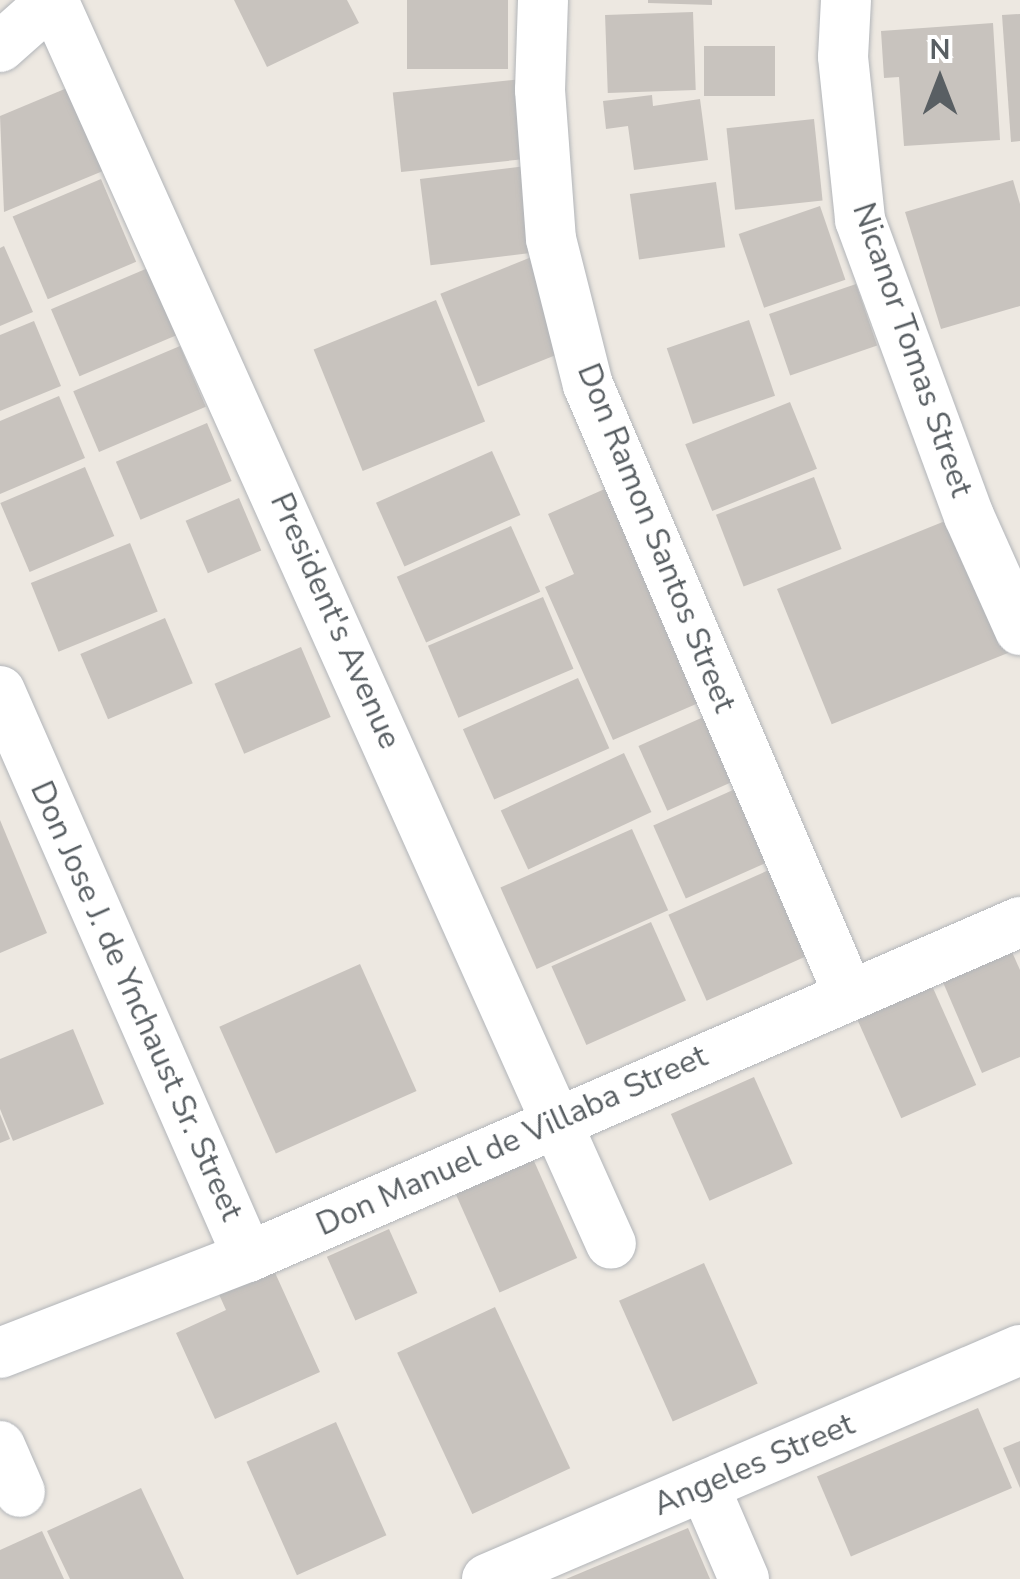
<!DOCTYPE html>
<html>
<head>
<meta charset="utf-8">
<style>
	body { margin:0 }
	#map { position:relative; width:1020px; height:1579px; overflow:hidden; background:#ede8e1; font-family:"Nunito Sans",sans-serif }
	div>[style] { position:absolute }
	.building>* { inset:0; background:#c8c3be; transform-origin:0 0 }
	.roads { filter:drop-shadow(0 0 2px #b2b5b9) drop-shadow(0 0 2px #b2b5b9) }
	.minor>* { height:50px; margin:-25px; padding:0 25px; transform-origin:25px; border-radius:25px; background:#fff }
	span { translate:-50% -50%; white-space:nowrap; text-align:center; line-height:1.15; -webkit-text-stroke:8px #fff; paint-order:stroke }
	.street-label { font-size:32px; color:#595f63 }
	.north { position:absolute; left:890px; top:30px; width:100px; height:100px; -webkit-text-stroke:8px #fff; paint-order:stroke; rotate:0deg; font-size:28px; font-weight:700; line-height:40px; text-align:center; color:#595f63 }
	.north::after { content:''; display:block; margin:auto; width:35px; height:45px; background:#595f63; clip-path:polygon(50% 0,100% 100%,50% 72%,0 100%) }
</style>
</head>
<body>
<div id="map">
	<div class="building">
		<div style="clip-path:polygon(234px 0,347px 0,359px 23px,267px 67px)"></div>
		<div style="left:407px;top:0;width:101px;height:69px"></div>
		<div style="clip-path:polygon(648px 0,712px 0,712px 5px,648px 3px)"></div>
		<div style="left:693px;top:12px;width:78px;height:88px;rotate:88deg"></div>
		<div style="clip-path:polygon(1020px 14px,1020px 141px,1011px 142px,1002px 15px)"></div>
		<div style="clip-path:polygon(993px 23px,1000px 140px,904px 146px,899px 77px,884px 78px,881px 31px)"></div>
		<div style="left:704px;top:46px;width:71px;height:50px"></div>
		<div style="left:531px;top:78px;width:80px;height:139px;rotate:84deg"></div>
		<div style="clip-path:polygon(79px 83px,115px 166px,4px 212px,0 116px)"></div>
		<div style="clip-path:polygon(652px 95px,653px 106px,700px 99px,708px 160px,634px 170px,628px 126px,606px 129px,603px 101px)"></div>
		<div style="left:814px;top:119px;width:82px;height:88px;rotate:84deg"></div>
		<div style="left:542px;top:164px;width:87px;height:123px;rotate:83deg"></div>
		<div style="left:101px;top:179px;width:90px;height:96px;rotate:67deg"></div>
		<div style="clip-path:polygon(1013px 180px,1020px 204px,1020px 306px,941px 329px,905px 212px)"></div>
		<div style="left:716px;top:182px;width:66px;height:87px;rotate:82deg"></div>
		<div style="left:820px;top:206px;width:78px;height:86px;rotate:71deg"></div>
		<div style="clip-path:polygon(4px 246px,33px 312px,0 326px,0 248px)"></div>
		<div style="left:534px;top:256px;width:100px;height:101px;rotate:68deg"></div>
		<div style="left:155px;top:265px;width:73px;height:113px;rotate:67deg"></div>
		<div style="left:856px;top:284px;width:65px;height:92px;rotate:71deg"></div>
		<div style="left:436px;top:300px;width:131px;height:132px;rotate:68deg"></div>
		<div style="left:749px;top:320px;width:80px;height:87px;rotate:71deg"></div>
		<div style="clip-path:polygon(34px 321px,61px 386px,0 411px,0 335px)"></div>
		<div style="left:180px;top:346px;width:66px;height:116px;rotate:67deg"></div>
		<div style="clip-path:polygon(59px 396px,85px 458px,0 494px,0 421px)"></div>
		<div style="left:790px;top:402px;width:72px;height:113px;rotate:68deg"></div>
		<div style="left:207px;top:423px;width:63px;height:99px;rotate:67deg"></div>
		<div style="left:492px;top:451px;width:70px;height:127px;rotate:66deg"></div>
		<div style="left:85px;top:467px;width:75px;height:92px;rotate:67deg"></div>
		<div style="left:814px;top:477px;width:77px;height:105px;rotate:69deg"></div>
		<div style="clip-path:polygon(616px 484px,710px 698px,613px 740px,545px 587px,574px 574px,548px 514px)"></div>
		<div style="left:239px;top:498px;width:57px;height:58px;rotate:67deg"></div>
		<div style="left:955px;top:517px;width:146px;height:192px;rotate:68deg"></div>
		<div style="left:511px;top:526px;width:72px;height:125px;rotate:66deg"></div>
		<div style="left:130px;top:543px;width:74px;height:107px;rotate:68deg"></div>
		<div style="left:543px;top:597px;width:78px;height:125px;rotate:67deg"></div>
		<div style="left:165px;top:618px;width:71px;height:92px;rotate:67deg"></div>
		<div style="left:301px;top:647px;width:76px;height:94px;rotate:67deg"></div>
		<div style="left:578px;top:678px;width:77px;height:126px;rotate:66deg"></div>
		<div style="left:717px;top:711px;width:71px;height:86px;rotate:66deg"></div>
		<div style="left:624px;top:753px;width:65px;height:136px;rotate:65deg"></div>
		<div style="left:751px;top:782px;width:80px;height:107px;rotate:66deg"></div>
		<div style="clip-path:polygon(0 820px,47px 933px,0 953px)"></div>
		<div style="left:632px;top:829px;width:89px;height:144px;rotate:66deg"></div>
		<div style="left:778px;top:866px;width:94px;height:120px;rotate:66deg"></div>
		<div style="left:651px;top:922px;width:86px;height:109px;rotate:66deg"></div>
		<div style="clip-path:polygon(1008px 943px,1020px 970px,1020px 1057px,982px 1073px,939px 973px)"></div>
		<div style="left:360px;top:964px;width:139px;height:154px;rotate:66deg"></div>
		<div style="left:929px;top:979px;width:116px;height:82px;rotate:66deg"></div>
		<div style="clip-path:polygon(73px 1029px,104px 1104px,13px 1141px,0 1109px,0 1059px)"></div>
		<div style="left:754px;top:1077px;width:95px;height:91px;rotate:66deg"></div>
		<div style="clip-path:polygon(0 1114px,10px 1139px,0 1143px)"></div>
		<div style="left:530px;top:1152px;width:116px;height:85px;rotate:66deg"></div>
		<div style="left:389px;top:1229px;width:70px;height:68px;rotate:66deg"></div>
		<div style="left:704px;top:1263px;width:132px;height:93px;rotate:66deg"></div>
		<div style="clip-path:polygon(272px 1266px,320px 1372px,215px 1419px,176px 1333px,226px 1310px,217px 1290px)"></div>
		<div style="left:495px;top:1307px;width:178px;height:108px;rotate:65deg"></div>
		<div style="left:978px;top:1408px;width:87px;height:175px;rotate:67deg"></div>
		<div style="left:336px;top:1422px;width:124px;height:98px;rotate:66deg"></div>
		<div style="clip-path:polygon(1020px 1441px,1020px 1488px,1003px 1448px)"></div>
		<div style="clip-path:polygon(141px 1488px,184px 1579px,70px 1579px,47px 1531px)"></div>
		<div style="clip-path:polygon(688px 1528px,710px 1579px,566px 1579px)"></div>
		<div style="clip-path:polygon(42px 1531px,64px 1579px,0 1579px,0 1550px)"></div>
	</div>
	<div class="roads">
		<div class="minor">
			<div style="left:53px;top:0;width:1363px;rotate:65.84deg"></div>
			<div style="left:543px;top:0;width:90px;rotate:91.9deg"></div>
			<div style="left:540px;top:90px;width:149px;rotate:85.8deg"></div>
			<div style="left:551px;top:239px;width:151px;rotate:75.8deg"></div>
			<div style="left:588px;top:385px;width:663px;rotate:66.84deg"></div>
			<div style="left:846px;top:0;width:57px;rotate:93deg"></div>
			<div style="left:843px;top:57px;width:164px;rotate:84deg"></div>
			<div style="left:860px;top:220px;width:315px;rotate:69.8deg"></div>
			<div style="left:969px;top:516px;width:125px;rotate:65.9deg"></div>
			<div style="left:0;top:47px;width:71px;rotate:-41.6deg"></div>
			<div style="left:0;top:691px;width:618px;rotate:66.34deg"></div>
			<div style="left:0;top:1353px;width:266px;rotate:-21.2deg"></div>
			<div style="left:248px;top:1257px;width:842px;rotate:-23.46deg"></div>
			<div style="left:0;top:1446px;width:50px;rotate:66.5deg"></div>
			<div style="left:704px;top:1486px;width:101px;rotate:66.7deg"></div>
			<div style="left:487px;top:1579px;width:580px;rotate:-23.25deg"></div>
		</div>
	</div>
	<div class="street-label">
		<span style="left:912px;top:350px;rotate:71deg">Nicanor Tomas Street</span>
		<span style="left:656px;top:538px;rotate:68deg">Don Ramon Santos Street</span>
		<span style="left:335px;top:621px;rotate:66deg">President's Avenue</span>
		<span style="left:136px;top:1001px;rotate:66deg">Don Jose J. de Ynchaust Sr. Street</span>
		<span style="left:512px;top:1141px;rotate:-24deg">Don Manuel de Villaba Street</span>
		<span style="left:754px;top:1465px;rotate:-23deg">Angeles Street</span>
	</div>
	<div class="north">N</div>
</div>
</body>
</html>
